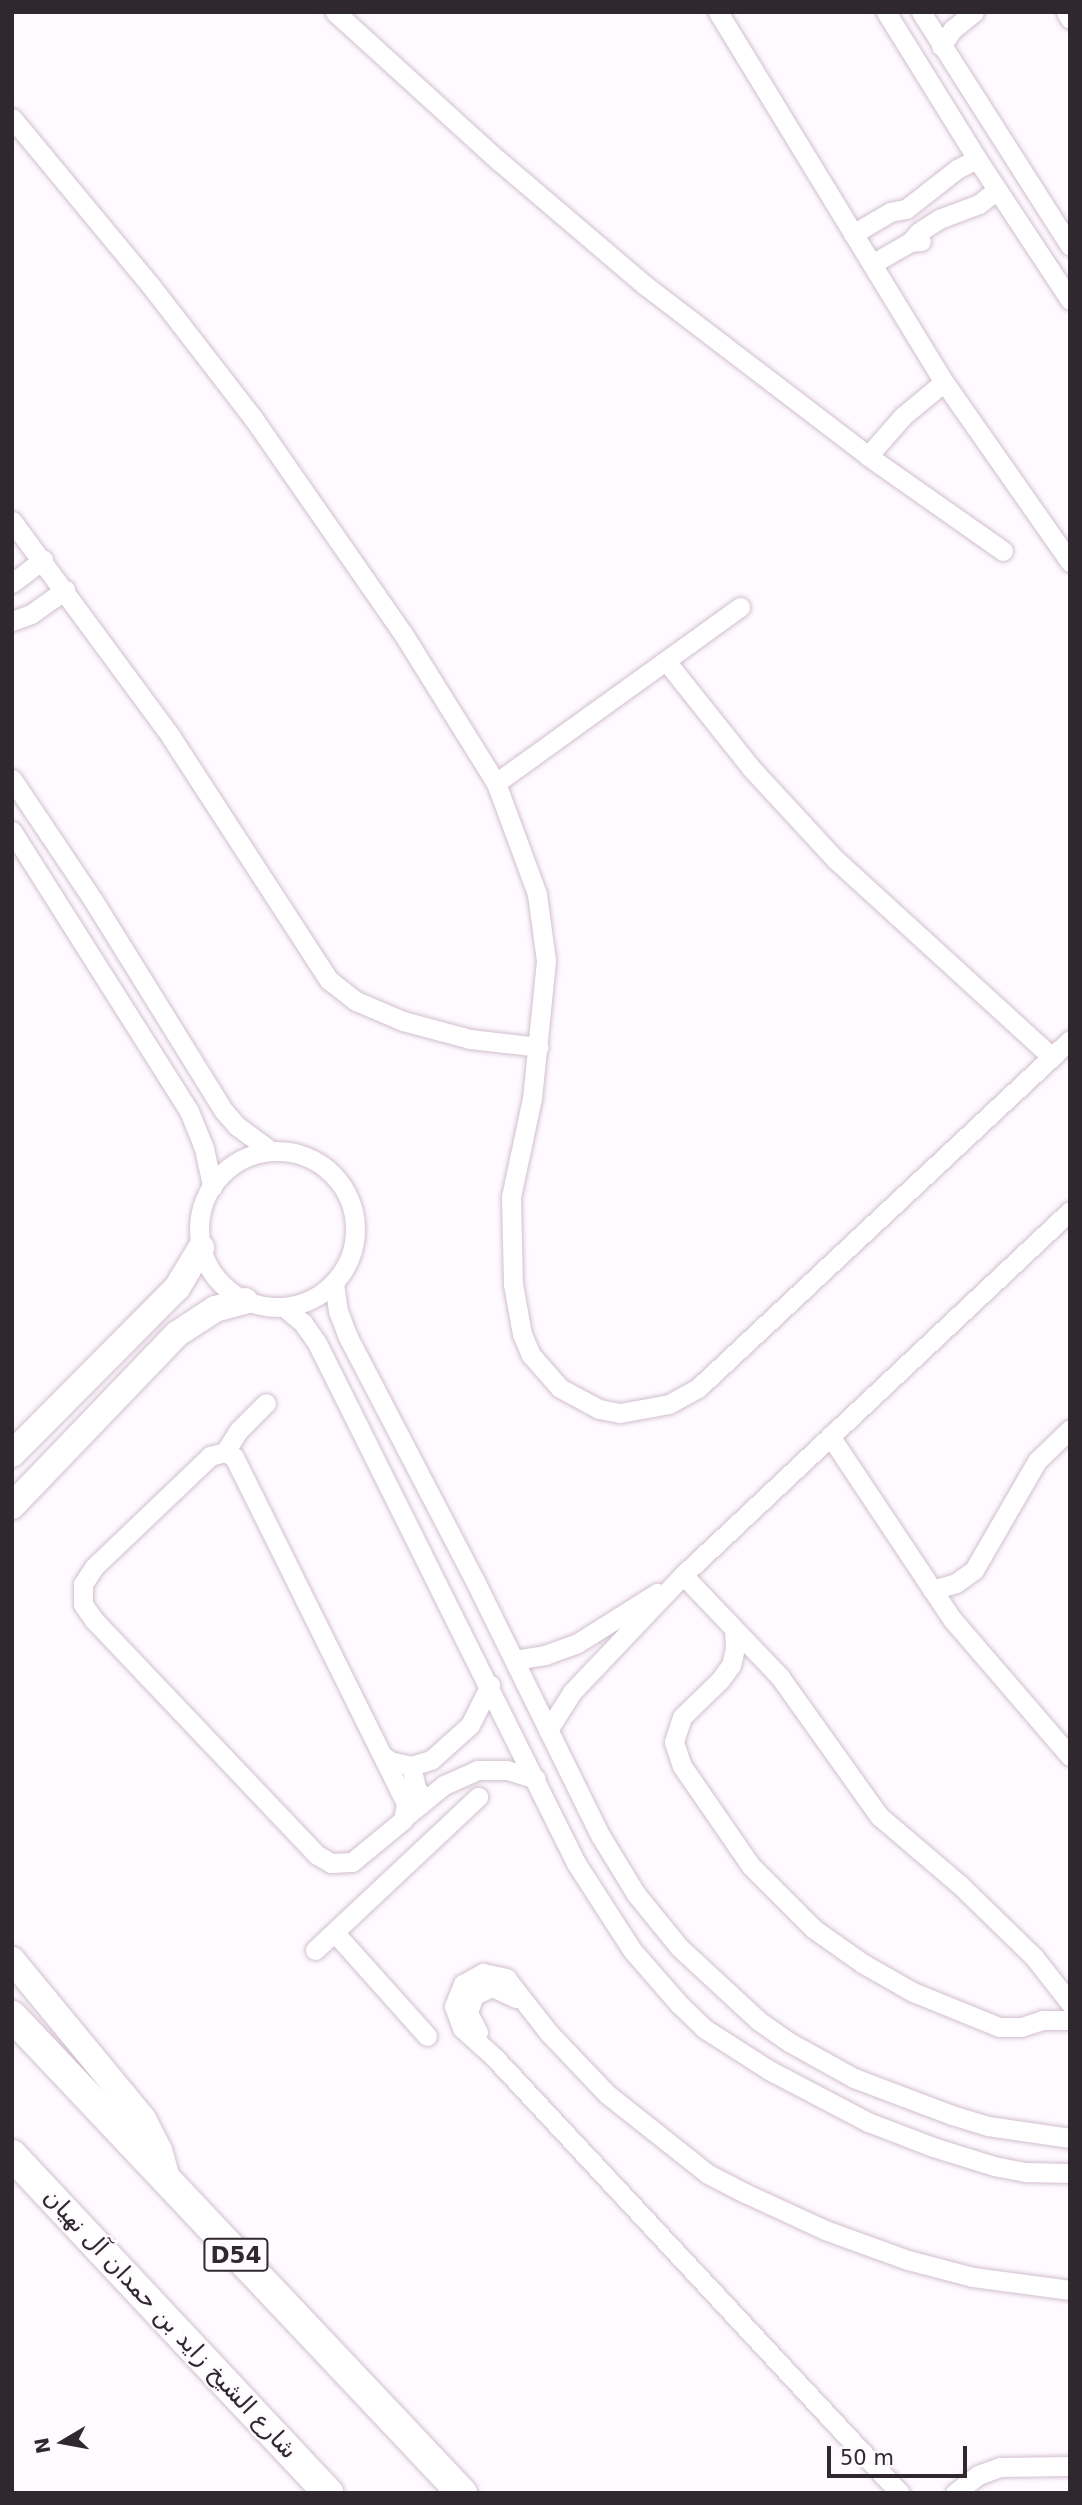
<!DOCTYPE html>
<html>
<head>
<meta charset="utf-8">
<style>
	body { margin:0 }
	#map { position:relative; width:1082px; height:2505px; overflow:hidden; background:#fefafe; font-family:"DejaVu Sans","Noto Naskh Arabic",sans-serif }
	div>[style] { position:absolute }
	.roads { filter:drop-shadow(0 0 2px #d1becf) drop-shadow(0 0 2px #d1becf) }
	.street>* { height:19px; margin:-9.5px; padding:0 9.5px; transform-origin:9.5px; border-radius:9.5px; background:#fff }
	.street>.ring { margin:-9.5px; padding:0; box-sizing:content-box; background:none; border:19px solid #fff; border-radius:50% }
	.secondary>* { height:26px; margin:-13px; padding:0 13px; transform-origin:13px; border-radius:13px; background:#fff }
	.primary>* { height:30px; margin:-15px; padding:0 15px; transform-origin:15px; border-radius:15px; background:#fff }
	span { translate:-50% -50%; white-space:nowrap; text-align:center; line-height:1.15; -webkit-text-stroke:5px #fefafe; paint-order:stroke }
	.shield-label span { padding:2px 5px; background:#fefafe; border:2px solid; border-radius:5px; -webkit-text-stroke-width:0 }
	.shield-label { font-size:23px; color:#30282f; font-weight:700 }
	.street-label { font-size:24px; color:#30282f }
	.frame { position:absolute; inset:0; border:14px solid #30282f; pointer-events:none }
	.north { position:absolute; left:28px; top:2407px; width:70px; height:70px; -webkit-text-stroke:5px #fefafe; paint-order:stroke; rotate:260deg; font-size:19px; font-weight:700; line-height:28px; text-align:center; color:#30282f }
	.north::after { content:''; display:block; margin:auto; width:24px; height:32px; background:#30282f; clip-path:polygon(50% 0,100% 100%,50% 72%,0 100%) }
	.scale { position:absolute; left:827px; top:2446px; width:140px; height:32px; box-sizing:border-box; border:4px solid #30282f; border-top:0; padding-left:9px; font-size:21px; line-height:24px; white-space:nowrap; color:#30282f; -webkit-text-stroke:5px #fefafe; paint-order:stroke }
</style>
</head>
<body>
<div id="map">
	<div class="roads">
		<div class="street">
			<div style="left:335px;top:12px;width:222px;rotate:42.3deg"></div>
			<div style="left:499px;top:161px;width:193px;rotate:40.4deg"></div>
			<div style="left:646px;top:286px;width:280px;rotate:37.4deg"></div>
			<div style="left:868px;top:456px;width:165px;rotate:35.1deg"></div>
			<div style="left:718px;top:12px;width:434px;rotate:58.6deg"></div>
			<div style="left:944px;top:382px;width:220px;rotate:55deg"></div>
			<div style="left:886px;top:12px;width:173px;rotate:58.2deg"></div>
			<div style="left:977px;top:159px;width:169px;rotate:56.6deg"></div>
			<div style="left:921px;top:12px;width:277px;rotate:57.5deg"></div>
			<div style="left:1066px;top:12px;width:8px;rotate:60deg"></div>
			<div style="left:941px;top:46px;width:21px;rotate:-55deg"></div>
			<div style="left:953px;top:29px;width:27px;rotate:-39deg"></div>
			<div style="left:12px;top:118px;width:218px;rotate:50.4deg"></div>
			<div style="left:151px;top:286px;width:167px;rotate:52.3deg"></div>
			<div style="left:253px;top:418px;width:261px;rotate:55.2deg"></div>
			<div style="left:402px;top:632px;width:178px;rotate:58.1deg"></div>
			<div style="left:496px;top:783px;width:118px;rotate:69.7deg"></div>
			<div style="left:537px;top:894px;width:68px;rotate:82.3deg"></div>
			<div style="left:546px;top:961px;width:138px;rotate:95.8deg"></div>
			<div style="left:532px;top:1098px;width:101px;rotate:102deg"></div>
			<div style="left:511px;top:1197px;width:87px;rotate:88.7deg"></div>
			<div style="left:513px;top:1284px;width:51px;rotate:79.8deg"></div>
			<div style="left:522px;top:1334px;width:23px;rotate:67deg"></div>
			<div style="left:531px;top:1355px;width:44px;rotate:48.7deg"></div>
			<div style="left:560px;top:1388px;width:44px;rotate:28.3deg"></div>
			<div style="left:599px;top:1409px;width:21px;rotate:11deg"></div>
			<div style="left:620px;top:1413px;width:50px;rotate:-10.4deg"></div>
			<div style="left:669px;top:1404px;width:33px;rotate:-29deg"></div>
			<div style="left:698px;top:1388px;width:509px;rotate:-43.09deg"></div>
			<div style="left:853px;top:234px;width:43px;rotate:-30.7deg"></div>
			<div style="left:890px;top:212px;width:16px;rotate:-11deg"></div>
			<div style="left:906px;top:209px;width:65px;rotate:-38.1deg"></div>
			<div style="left:957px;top:169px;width:22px;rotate:-27deg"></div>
			<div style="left:910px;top:242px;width:13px;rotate:-48deg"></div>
			<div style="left:919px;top:232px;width:24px;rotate:-33deg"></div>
			<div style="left:939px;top:219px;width:43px;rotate:-20.6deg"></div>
			<div style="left:979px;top:204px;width:23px;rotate:-38deg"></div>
			<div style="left:872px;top:264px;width:44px;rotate:-30.1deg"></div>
			<div style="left:910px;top:242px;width:11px;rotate:-5deg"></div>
			<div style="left:868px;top:456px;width:53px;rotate:-48.8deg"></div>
			<div style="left:903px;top:416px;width:53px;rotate:-39.7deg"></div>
			<div style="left:12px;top:521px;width:268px;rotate:53.6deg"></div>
			<div style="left:171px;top:737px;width:290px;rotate:57deg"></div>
			<div style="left:329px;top:980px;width:34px;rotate:38deg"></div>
			<div style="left:356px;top:1001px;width:51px;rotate:23.1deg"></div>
			<div style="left:403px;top:1021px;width:69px;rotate:15deg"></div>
			<div style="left:470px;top:1039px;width:69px;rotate:6.6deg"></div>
			<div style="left:12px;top:583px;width:39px;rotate:-37deg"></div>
			<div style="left:12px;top:621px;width:20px;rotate:-20deg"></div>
			<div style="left:31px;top:614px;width:42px;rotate:-35.2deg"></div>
			<div style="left:666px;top:661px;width:137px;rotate:51.5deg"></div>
			<div style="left:751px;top:768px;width:125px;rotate:47.3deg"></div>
			<div style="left:836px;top:860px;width:292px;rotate:42.4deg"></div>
			<div style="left:12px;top:779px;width:146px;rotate:56.2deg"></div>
			<div style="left:93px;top:900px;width:247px;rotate:58.2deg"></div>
			<div style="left:223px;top:1110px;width:21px;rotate:49deg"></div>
			<div style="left:237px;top:1126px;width:42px;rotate:36.3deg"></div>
			<div style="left:496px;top:783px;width:301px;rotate:-35.8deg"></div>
			<div style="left:12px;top:831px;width:331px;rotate:57.7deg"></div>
			<div style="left:189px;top:1111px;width:40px;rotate:68deg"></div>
			<div style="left:204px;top:1148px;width:40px;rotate:78deg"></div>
			<div class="ring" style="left:199px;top:1151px;width:137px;height:137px"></div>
			<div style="left:334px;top:1283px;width:28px;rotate:82deg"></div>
			<div style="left:338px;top:1311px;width:28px;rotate:69deg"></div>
			<div style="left:348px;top:1337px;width:275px;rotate:62.5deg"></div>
			<div style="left:475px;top:1581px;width:283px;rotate:63.8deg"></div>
			<div style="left:600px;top:1835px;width:69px;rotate:58.6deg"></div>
			<div style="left:636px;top:1894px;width:68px;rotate:50.9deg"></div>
			<div style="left:679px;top:1947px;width:109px;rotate:42.8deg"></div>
			<div style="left:759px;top:2021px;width:37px;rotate:35deg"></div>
			<div style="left:789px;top:2042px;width:74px;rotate:29deg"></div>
			<div style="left:854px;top:2078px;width:105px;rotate:20.7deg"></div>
			<div style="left:952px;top:2115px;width:38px;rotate:17deg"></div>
			<div style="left:988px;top:2126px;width:83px;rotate:8.3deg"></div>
			<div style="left:284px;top:1307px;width:25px;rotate:40deg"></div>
			<div style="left:303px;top:1323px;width:24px;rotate:55deg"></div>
			<div style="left:317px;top:1343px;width:581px;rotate:63.52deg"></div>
			<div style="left:576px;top:1863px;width:103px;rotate:57.2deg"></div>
			<div style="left:632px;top:1950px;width:72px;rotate:49deg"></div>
			<div style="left:679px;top:2004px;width:36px;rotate:44deg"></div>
			<div style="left:705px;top:2029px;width:76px;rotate:32.6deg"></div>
			<div style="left:769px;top:2070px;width:112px;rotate:27.7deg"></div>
			<div style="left:868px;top:2122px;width:70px;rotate:21deg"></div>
			<div style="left:933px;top:2147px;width:64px;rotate:17.3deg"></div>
			<div style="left:994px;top:2166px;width:33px;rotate:11deg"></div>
			<div style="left:1026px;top:2172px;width:44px;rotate:1.3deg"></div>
			<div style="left:830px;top:1436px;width:220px;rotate:56.3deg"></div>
			<div style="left:952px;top:1619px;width:181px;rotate:49.3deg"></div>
			<div style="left:225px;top:1452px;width:10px;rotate:29deg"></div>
			<div style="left:234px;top:1457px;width:387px;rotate:63.6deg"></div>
			<div style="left:406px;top:1804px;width:16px;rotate:101deg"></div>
			<div style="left:403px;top:1820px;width:66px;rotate:140.5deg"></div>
			<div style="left:352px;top:1862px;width:21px;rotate:177deg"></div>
			<div style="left:331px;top:1863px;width:16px;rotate:-150deg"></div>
			<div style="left:317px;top:1855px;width:324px;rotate:-133.5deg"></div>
			<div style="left:94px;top:1620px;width:19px;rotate:-125deg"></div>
			<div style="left:83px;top:1604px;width:20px;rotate:-90deg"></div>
			<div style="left:83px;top:1584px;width:20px;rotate:-57deg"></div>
			<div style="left:94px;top:1567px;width:161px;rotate:-43.7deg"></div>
			<div style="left:210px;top:1456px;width:16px;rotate:-15deg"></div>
			<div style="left:225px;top:1452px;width:26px;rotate:-58deg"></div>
			<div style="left:239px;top:1430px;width:38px;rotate:-45deg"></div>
			<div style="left:683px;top:1575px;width:141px;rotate:46.4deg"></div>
			<div style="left:780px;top:1677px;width:171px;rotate:54.5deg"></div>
			<div style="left:879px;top:1816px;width:105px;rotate:40.4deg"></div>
			<div style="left:959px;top:1884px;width:105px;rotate:44.2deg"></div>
			<div style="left:1034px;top:1957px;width:58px;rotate:52deg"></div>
			<div style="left:932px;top:1590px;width:25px;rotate:-16deg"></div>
			<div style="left:956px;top:1583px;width:22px;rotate:-36deg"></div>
			<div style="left:974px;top:1570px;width:126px;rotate:-60deg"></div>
			<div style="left:1037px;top:1461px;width:46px;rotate:-44.1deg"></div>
			<div style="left:734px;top:1629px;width:19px;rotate:87deg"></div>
			<div style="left:735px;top:1648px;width:17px;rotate:103deg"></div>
			<div style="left:731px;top:1665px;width:19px;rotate:126deg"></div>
			<div style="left:720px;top:1680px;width:53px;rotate:135.8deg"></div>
			<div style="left:682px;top:1717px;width:26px;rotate:108deg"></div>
			<div style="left:674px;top:1742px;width:25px;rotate:72deg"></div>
			<div style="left:682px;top:1766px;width:121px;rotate:55.4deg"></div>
			<div style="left:751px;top:1866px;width:89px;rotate:45deg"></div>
			<div style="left:814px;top:1929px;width:59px;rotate:35.3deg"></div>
			<div style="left:862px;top:1963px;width:59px;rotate:29.6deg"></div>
			<div style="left:913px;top:1992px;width:93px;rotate:22.1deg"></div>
			<div style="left:999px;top:2027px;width:22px"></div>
			<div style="left:1021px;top:2027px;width:22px;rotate:-18deg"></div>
			<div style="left:1042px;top:2020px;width:28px"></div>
			<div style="left:514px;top:1660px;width:31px;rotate:-9deg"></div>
			<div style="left:545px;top:1655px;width:33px;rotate:-20deg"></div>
			<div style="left:576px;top:1644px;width:96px;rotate:-32.2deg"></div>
			<div style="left:548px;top:1730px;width:45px;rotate:-57.7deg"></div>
			<div style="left:572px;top:1692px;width:161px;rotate:-46.5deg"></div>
			<div style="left:683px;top:1575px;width:531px;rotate:-43.25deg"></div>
			<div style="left:382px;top:1755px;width:10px;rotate:37deg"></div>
			<div style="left:390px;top:1761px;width:22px;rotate:13deg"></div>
			<div style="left:411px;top:1766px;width:21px;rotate:-17deg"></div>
			<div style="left:431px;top:1760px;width:52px;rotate:-41.9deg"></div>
			<div style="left:470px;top:1725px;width:45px;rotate:-63.4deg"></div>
			<div style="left:411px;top:1766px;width:23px;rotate:77deg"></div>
			<div style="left:416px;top:1788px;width:15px;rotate:53deg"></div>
			<div style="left:405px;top:1817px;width:50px;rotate:-39.4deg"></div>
			<div style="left:444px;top:1785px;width:36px;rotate:-24deg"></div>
			<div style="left:477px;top:1770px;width:30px"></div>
			<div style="left:507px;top:1770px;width:30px;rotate:17deg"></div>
			<div style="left:335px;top:1933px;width:138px;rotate:48.2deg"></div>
			<div style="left:315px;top:1950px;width:224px;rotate:-43.2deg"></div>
			<div style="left:478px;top:2032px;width:21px;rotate:-118deg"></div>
			<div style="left:468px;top:2013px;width:19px;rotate:-72deg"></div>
			<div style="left:474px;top:1995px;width:20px;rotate:-24deg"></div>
			<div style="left:492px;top:1987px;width:26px;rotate:25deg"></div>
			<div style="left:900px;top:2493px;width:596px;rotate:-132.96deg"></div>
			<div style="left:494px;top:2057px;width:43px;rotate:-137.8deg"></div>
			<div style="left:462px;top:2028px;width:23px;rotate:-110deg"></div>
			<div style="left:454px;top:2006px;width:24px;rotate:-68deg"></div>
			<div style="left:463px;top:1984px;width:23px;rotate:-29deg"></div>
			<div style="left:483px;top:1973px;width:24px;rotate:12deg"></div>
			<div style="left:506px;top:1978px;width:70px;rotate:52deg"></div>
			<div style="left:549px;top:2033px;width:84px;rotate:46.4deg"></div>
			<div style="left:607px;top:2094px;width:129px;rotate:38.4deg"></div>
			<div style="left:708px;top:2174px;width:42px;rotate:27.2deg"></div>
			<div style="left:745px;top:2193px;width:88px;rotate:24.8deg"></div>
			<div style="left:825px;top:2230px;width:88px;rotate:19.9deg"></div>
			<div style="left:908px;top:2260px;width:67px;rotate:14.7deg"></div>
			<div style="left:973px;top:2277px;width:98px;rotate:7.6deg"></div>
			<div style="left:955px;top:2493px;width:29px;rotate:-38deg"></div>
			<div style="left:978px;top:2475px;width:23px;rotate:-20deg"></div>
			<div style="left:1000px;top:2467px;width:70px;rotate:-0.8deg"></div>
		</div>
		<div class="secondary">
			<div style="left:12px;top:1454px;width:234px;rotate:-45.2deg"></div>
			<div style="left:177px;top:1288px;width:47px;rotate:-59deg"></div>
			<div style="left:12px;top:1506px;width:238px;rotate:-46.2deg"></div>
			<div style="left:177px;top:1334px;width:45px;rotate:-33.3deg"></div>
			<div style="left:215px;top:1309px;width:31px;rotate:-15deg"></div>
			<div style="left:12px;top:1960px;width:206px;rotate:50.5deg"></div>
			<div style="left:143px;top:2119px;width:35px;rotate:63deg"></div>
			<div style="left:159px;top:2150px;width:33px;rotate:74deg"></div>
		</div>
		<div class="primary">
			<div style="left:12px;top:2016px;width:656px;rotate:46.67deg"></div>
			<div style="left:12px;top:2155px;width:463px;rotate:46.9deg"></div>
		</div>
	</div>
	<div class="shield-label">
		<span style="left:236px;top:2255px">D54</span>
	</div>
	<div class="street-label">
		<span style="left:170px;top:2324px;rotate:47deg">شارع الشيخ زايد بن حمدان آل نهيان</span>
	</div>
	<div class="frame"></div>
	<div class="north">N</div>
	<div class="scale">50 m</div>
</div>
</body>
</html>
